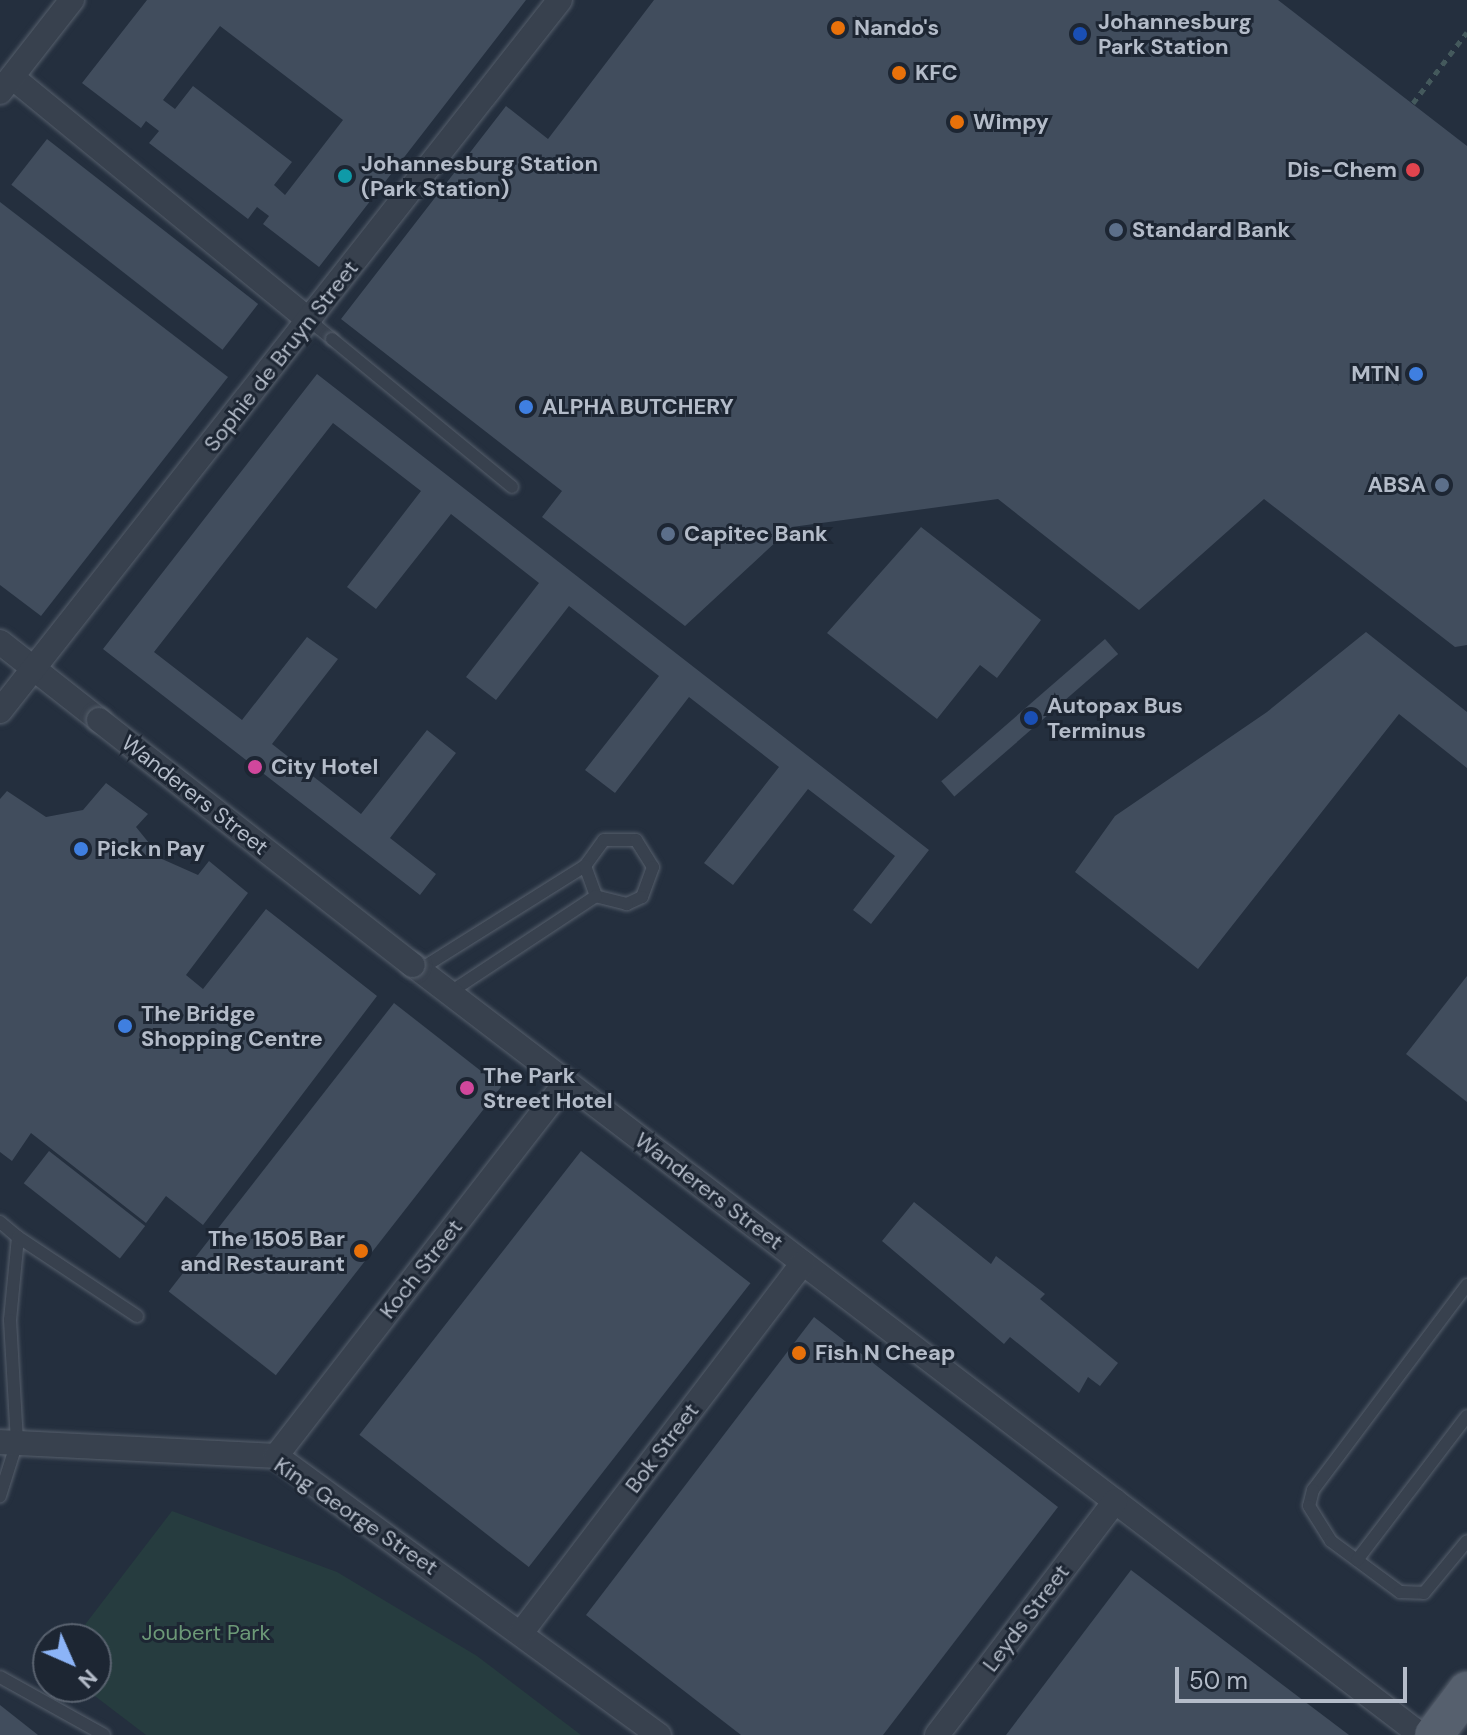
<!DOCTYPE html>
<html>
<head>
<meta charset="utf-8">
<style>
	body { margin:0 }
	#map { position:relative; width:1467px; height:1735px; overflow:hidden; background:#242f3e; font-family:"DM Sans",sans-serif }
	div>[style] { position:absolute }
	.green>* { inset:0; background:#263c3f }
	.building>* { inset:0; background:#414d5d; transform-origin:0 0 }
	.path>* { height:5px; margin-top:-2.5px; transform-origin:0; background:repeating-linear-gradient(90deg,#44595c 0 6px,transparent 0 12px) }
	.roads { filter:drop-shadow(0 0 2px #565f6c) drop-shadow(0 0 2px #565f6c) }
	.lane>* { height:12px; margin:-6px; padding:0 6px; transform-origin:6px; border-radius:6px; background:#38414e }
	.street>* { height:24px; margin:-12px; padding:0 12px; transform-origin:12px; border-radius:12px; background:#38414e }
	.primary>* { height:38px; margin:-19px; padding:0 19px; transform-origin:19px; border-radius:19px; background:#56606e }
	.bridges { filter:drop-shadow(0 0 2px #565f6c) drop-shadow(0 0 2px #565f6c) }
	.lane-bridge>* { height:12px; margin:-6px; padding:0 6px; transform-origin:6px; border-radius:6px; background:#38414e }
	.street-bridge>* { height:24px; margin:-12px; padding:0 12px; transform-origin:12px; border-radius:12px; background:#38414e }
	.dots>* { width:22px; height:22px; translate:-50% -50%; box-sizing:border-box; border:4px solid #1d2633; border-radius:50% }
	span { translate:-50% -50%; white-space:nowrap; text-align:center; line-height:1.15; -webkit-text-stroke:6px #1d2633; paint-order:stroke }
	.poi-label { font-size:22px; color:#b4bcc9; font-weight:700 }
	.left { translate:0 -50%; text-align:left }
	.right { translate:-100% -50%; text-align:right }
	.street-label { font-size:22px; color:#b4bcc9 }
	.park-label { font-size:22px; color:#6c9977 }
	.north { position:absolute; left:32px; top:1623px; width:80px; height:80px; box-sizing:border-box; background:#1d2633; border:2px solid #59626f; border-radius:50%; rotate:135deg; font-size:22px; font-weight:700; line-height:32px; text-align:center; color:#b4bcc9 }
	.north::after { content:''; display:block; margin:auto; width:28px; height:36px; background:#8cb4f7; clip-path:polygon(50% 0,100% 100%,50% 72%,0 100%) }
	.scale { position:absolute; left:1175px; top:1667px; width:232px; height:36px; box-sizing:border-box; border:4px solid #b4bcc9; border-top:0; padding-left:10px; font-size:24px; line-height:28px; white-space:nowrap; color:#b4bcc9; -webkit-text-stroke:6px #1d2633; paint-order:stroke }
</style>
</head>
<body>
<div id="map">
	<div class="green">
		<div style="clip-path:polygon(172px 1511px,337px 1572px,477px 1656px,581px 1735px,146px 1735px,83px 1687px,96px 1687px,96px 1639px,74px 1639px)"></div>
	</div>
	<div class="building">
		<div style="clip-path:polygon(evenodd,147px 0,526px 0,319px 267px,263px 224px,269px 216px,257px 207px,248px 219px,149px 143px,159px 131px,146px 121px,141px 128px,82px 83px,147px 0,220px 26px,343px 120px,285px 195px,274px 185px,292px 162px,193px 86px,175px 109px,163px 100px,220px 26px)"></div>
		<div style="clip-path:polygon(654px 0,1278px 0,1467px 146px,1467px 645px,1455px 647px,1264px 499px,1139px 610px,998px 499px,792px 527px,685px 626px,542px 517px,562px 491px,341px 319px,506px 106px,548px 139px)"></div>
		<div style="left:47px;top:139px;width:268px;height:58px;rotate:38deg"></div>
		<div style="clip-path:polygon(0 202px,228px 377px,41px 616px,0 585px)"></div>
		<div style="clip-path:polygon(317px 374px,929px 850px,871px 924px,853px 910px,895px 856px,808px 789px,733px 885px,704px 863px,779px 767px,689px 697px,615px 793px,585px 770px,659px 676px,569px 606px,496px 700px,466px 677px,539px 583px,451px 514px,376px 609px,347px 587px,421px 491px,333px 423px,154px 652px,242px 720px,307px 637px,338px 659px,272px 744px,361px 814px,427px 730px,456px 753px,390px 838px,436px 874px,420px 895px,103px 649px)"></div>
		<div style="clip-path:polygon(921px 527px,1041px 620px,997px 678px,980px 665px,937px 719px,827px 633px)"></div>
		<div style="clip-path:polygon(1366px 632px,1467px 712px,1467px 768px,1399px 714px,1198px 969px,1075px 872px,1115px 816px,1267px 712px)"></div>
		<div style="left:1105px;top:639px;width:20px;height:217px;rotate:49deg"></div>
		<div style="clip-path:polygon(106px 783px,148px 814px,136px 827px,162px 859px,198px 875px,209px 861px,248px 893px,186px 975px,203px 989px,266px 909px,377px 996px,203px 1225px,166px 1196px,146px 1223px,31px 1133px,12px 1161px,0 1152px,0 799px,7px 791px,46px 817px,83px 810px)"></div>
		<div style="clip-path:polygon(1467px 976px,1467px 1102px,1406px 1054px)"></div>
		<div style="left:394px;top:1003px;width:136px;height:366px;rotate:38deg"></div>
		<div style="left:49px;top:1151px;width:122px;height:41px;rotate:38deg"></div>
		<div style="left:581px;top:1151px;width:215px;height:360px;rotate:38deg"></div>
		<div style="clip-path:polygon(914px 1202px,991px 1264px,996px 1256px,1045px 1294px,1040px 1299px,1118px 1363px,1100px 1386px,1088px 1377px,1079px 1393px,1010px 1337px,1004px 1344px,882px 1241px)"></div>
		<div style="clip-path:polygon(814px 1317px,1058px 1507px,883px 1735px,741px 1735px,586px 1615px)"></div>
		<div style="clip-path:polygon(1131px 1570px,1349px 1735px,1006px 1735px)"></div>
		<div style="clip-path:polygon(0 1705px,38px 1735px,0 1735px)"></div>
	</div>
	<div class="path">
		<div style="left:1413px;top:103px;width:89px;rotate:-52.7deg"></div>
	</div>
	<div class="roads">
		<div class="lane">
			<div style="left:310px;top:321px;width:28px;rotate:39deg"></div>
			<div style="left:419px;top:970px;width:196px;rotate:-32.1deg"></div>
			<div style="left:585px;top:866px;width:32px;rotate:-54deg"></div>
			<div style="left:604px;top:840px;width:32px"></div>
			<div style="left:636px;top:840px;width:32px;rotate:58deg"></div>
			<div style="left:653px;top:867px;width:32px;rotate:110deg"></div>
			<div style="left:642px;top:897px;width:17px;rotate:155deg"></div>
			<div style="left:627px;top:904px;width:32px;rotate:-166deg"></div>
			<div style="left:596px;top:896px;width:32px;rotate:-110deg"></div>
			<div style="left:449px;top:993px;width:176px;rotate:-33.4deg"></div>
			<div style="left:0;top:1222px;width:23px;rotate:40deg"></div>
			<div style="left:18px;top:1237px;width:83px;rotate:95.5deg"></div>
			<div style="left:10px;top:1320px;width:122px;rotate:86.7deg"></div>
			<div style="left:17px;top:1442px;width:57px;rotate:107.5deg"></div>
			<div style="left:18px;top:1237px;width:143px;rotate:33.6deg"></div>
			<div style="left:1467px;top:1285px;width:256px;rotate:126.9deg"></div>
			<div style="left:1313px;top:1490px;width:16px;rotate:104deg"></div>
			<div style="left:1309px;top:1506px;width:41px;rotate:57.8deg"></div>
			<div style="left:1331px;top:1541px;width:86px;rotate:36.5deg"></div>
			<div style="left:1400px;top:1592px;width:24px;rotate:2deg"></div>
			<div style="left:1424px;top:1593px;width:67px;rotate:-50.4deg"></div>
			<div style="left:1357px;top:1560px;width:181px;rotate:-52.6deg"></div>
			<div style="left:0;top:1677px;width:119px;rotate:29.1deg"></div>
		</div>
		<div class="street">
			<div style="left:12px;top:77px;width:385px;rotate:39.3deg"></div>
			<div style="left:0;top:92px;width:117px;rotate:-52deg"></div>
			<div style="left:0;top:642px;width:126px;rotate:38.2deg"></div>
			<div style="left:0;top:711px;width:905px;rotate:-51.78deg"></div>
			<div style="left:413px;top:965px;width:1268px;rotate:37.38deg"></div>
			<div style="left:0;top:1442px;width:276px;rotate:2.9deg"></div>
			<div style="left:276px;top:1456px;width:474px;rotate:36.1deg"></div>
			<div style="left:276px;top:1456px;width:473px;rotate:-52.2deg"></div>
			<div style="left:521px;top:1633px;width:465px;rotate:-52.7deg"></div>
			<div style="left:937px;top:1735px;width:294px;rotate:-52.7deg"></div>
		</div>
		<div class="primary">
			<div style="left:1434px;top:1735px;width:55px;rotate:-53.1deg"></div>
		</div>
	</div>
	<div class="bridges">
		<div class="lane-bridge">
			<div style="left:332px;top:339px;width:233px;rotate:39.4deg"></div>
		</div>
		<div class="street-bridge">
			<div style="left:99px;top:720px;width:398px;rotate:38deg"></div>
		</div>
	</div>
	<div class="dots">
		<div style="left:838px;top:28px;background:#e8710a"></div>
		<div style="left:1080px;top:34px;background:#1a4fb4"></div>
		<div style="left:899px;top:73px;background:#e8710a"></div>
		<div style="left:957px;top:122px;background:#e8710a"></div>
		<div style="left:1413px;top:170px;background:#e0444e"></div>
		<div style="left:345px;top:176px;background:#0f9aa8"></div>
		<div style="left:1116px;top:230px;background:#5c6f8a"></div>
		<div style="left:1416px;top:374px;background:#3f7fe0"></div>
		<div style="left:526px;top:407px;background:#3f7fe0"></div>
		<div style="left:1442px;top:485px;background:#5c6f8a"></div>
		<div style="left:668px;top:534px;background:#5c6f8a"></div>
		<div style="left:1031px;top:718px;background:#1a4fb4"></div>
		<div style="left:255px;top:767px;background:#d1479c"></div>
		<div style="left:81px;top:849px;background:#3f7fe0"></div>
		<div style="left:125px;top:1026px;background:#3f7fe0"></div>
		<div style="left:467px;top:1088px;background:#d1479c"></div>
		<div style="left:361px;top:1251px;background:#e8710a"></div>
		<div style="left:799px;top:1353px;background:#e8710a"></div>
	</div>
	<div class="poi-label">
		<span class="left" style="left:1098px;top:34px">Johannesburg<br>Park Station</span>
		<span class="left" style="left:854px;top:28px">Nando's</span>
		<span class="left" style="left:915px;top:73px">KFC</span>
		<span class="left" style="left:973px;top:122px">Wimpy</span>
		<span class="left" style="left:361px;top:176px">Johannesburg Station<br>(Park Station)</span>
		<span class="right" style="left:1397px;top:170px">Dis-Chem</span>
		<span class="left" style="left:1132px;top:230px">Standard Bank</span>
		<span class="right" style="left:1400px;top:374px">MTN</span>
		<span class="left" style="left:542px;top:407px">ALPHA BUTCHERY</span>
		<span class="right" style="left:1426px;top:485px">ABSA</span>
		<span class="left" style="left:684px;top:534px">Capitec Bank</span>
		<span class="left" style="left:1047px;top:718px">Autopax Bus<br>Terminus</span>
		<span class="left" style="left:271px;top:767px">City Hotel</span>
		<span class="left" style="left:97px;top:849px">Pick n Pay</span>
		<span class="left" style="left:141px;top:1026px">The Bridge<br>Shopping Centre</span>
		<span class="left" style="left:483px;top:1088px">The Park<br>Street Hotel</span>
		<span class="right" style="left:345px;top:1251px">The 1505 Bar<br>and Restaurant</span>
		<span class="left" style="left:815px;top:1353px">Fish N Cheap</span>
	</div>
	<div class="street-label">
		<span style="left:281px;top:356px;rotate:-52deg">Sophie de Bruyn Street</span>
		<span style="left:195px;top:795px;rotate:38deg">Wanderers Street</span>
		<span style="left:709px;top:1191px;rotate:37deg">Wanderers Street</span>
		<span style="left:421px;top:1269px;rotate:-52deg">Koch Street</span>
		<span style="left:662px;top:1448px;rotate:-53deg">Bok Street</span>
		<span style="left:356px;top:1516px;rotate:34deg">King George Street</span>
		<span style="left:1026px;top:1618px;rotate:-53deg">Leyds Street</span>
	</div>
	<div class="park-label">
		<span style="left:206px;top:1633px">Joubert Park</span>
	</div>
	<div class="north">N</div>
	<div class="scale">50 m</div>
</div>
</body>
</html>
